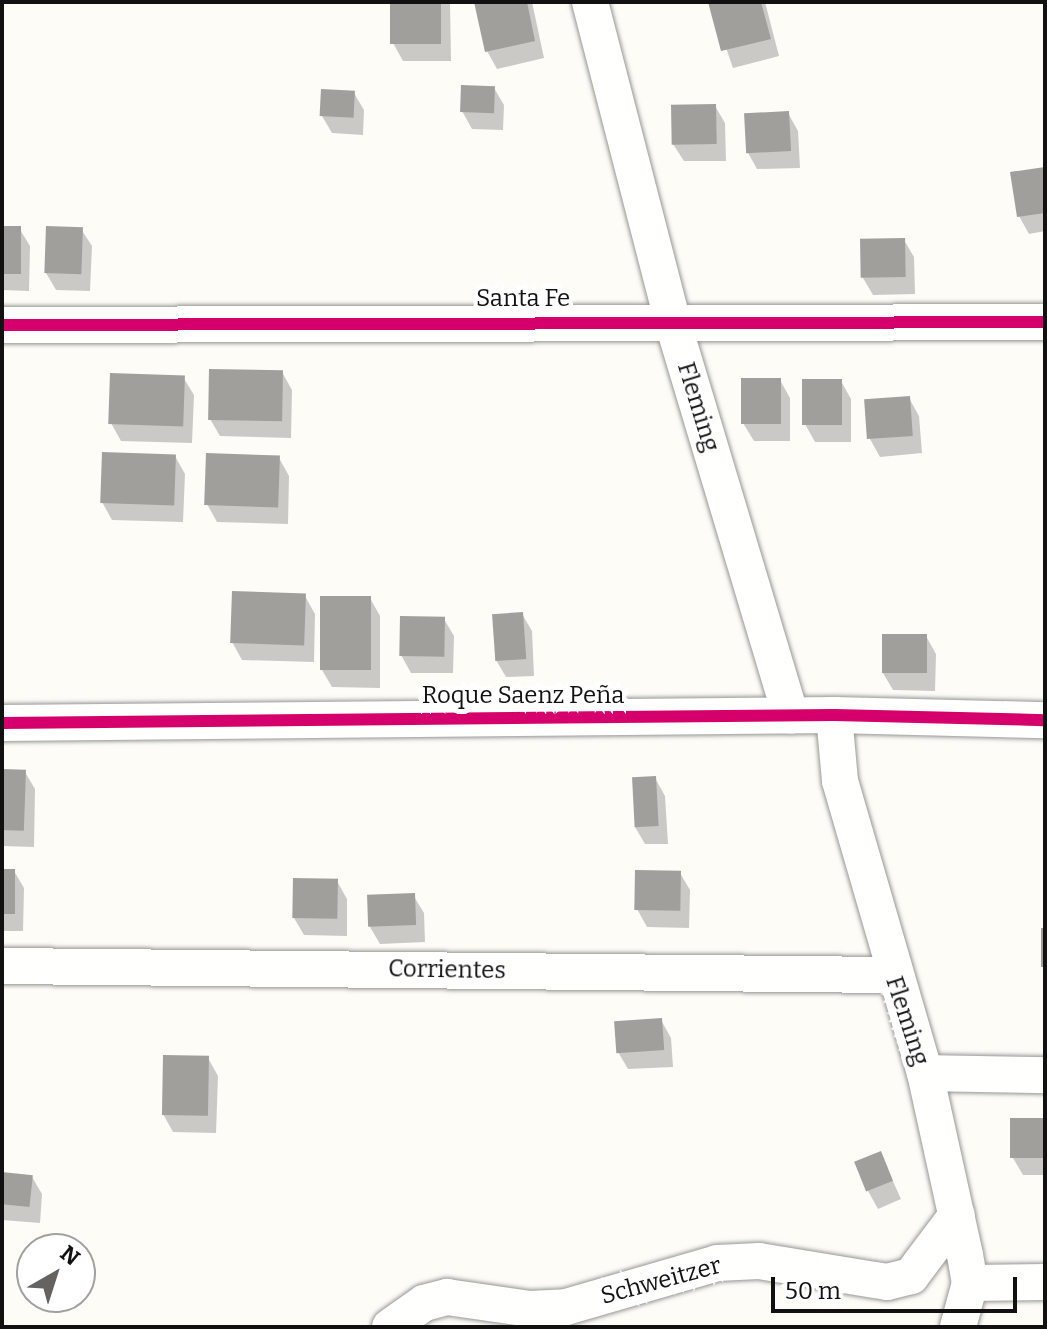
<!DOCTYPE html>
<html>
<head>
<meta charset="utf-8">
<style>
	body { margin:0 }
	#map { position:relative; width:1047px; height:1329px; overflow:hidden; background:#fdfcf7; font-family:Bitter,serif }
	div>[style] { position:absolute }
	.shadow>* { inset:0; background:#0003 }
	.building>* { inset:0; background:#a19f9c; transform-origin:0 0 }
	.roads { filter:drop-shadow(0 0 2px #979795) drop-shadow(0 0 2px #979795) }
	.street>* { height:36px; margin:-18px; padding:0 18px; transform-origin:18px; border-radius:18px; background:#fffffe }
	.cycleway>* { height:12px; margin:-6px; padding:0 6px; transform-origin:6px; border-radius:6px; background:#d6006c }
	span { translate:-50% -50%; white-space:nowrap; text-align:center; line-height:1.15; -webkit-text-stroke:8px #fff; paint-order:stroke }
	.street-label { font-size:24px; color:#111 }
	.frame { position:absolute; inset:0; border:4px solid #111; pointer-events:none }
	.north { position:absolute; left:16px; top:1233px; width:80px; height:80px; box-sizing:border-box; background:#fff; border:2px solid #a0a0a0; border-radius:50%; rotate:39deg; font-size:22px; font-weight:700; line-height:32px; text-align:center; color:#111 }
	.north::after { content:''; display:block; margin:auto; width:28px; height:36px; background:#646362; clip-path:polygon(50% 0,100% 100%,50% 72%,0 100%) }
	.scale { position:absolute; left:771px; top:1277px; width:246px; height:36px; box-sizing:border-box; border:4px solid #111; border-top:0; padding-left:10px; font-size:24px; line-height:28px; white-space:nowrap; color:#111; -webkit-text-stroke:6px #fff; paint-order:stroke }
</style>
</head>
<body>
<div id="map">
	<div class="shadow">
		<div style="clip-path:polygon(392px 2px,450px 2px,451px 61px,403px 61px,393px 43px)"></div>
		<div style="clip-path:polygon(476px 2px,532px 2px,544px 58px,497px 69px,487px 51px)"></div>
		<div style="clip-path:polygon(710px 2px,765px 2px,779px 56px,733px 68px)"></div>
		<div style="clip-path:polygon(494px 88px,504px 105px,503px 130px,472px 129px,462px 111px)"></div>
		<div style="clip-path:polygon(354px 93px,364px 110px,363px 135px,332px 133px,322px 116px)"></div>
		<div style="clip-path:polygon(715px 106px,725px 123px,726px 161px,684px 161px,673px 144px)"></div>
		<div style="clip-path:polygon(788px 113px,798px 131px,800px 168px,757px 169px,747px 151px)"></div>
		<div style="clip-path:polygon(1045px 169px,1045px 231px,1029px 234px,1019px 216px)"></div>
		<div style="clip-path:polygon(2px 228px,19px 228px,30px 246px,29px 291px,2px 290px)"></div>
		<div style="clip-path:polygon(81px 229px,92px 246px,90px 291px,56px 290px,46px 273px)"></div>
		<div style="clip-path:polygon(904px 240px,914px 257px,915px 294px,873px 295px,863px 278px)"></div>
		<div style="clip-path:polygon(282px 372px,292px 390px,291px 438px,220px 436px,210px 419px)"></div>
		<div style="clip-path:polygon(183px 377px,194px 395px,192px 443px,121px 441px,111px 423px)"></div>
		<div style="clip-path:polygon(780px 380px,790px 398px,790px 441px,754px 441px,743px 423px)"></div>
		<div style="clip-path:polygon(841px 381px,851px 399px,851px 442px,815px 442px,805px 424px)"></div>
		<div style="clip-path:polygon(909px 398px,919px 416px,922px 453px,880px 457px,870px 439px)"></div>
		<div style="clip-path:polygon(175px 456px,185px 474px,183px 522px,112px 520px,102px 502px)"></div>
		<div style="clip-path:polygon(279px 458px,289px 476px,288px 524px,217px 522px,207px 504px)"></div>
		<div style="clip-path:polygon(305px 596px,315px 614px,314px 662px,242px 660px,232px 642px)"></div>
		<div style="clip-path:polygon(370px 598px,380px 616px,380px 688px,332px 687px,322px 670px)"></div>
		<div style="clip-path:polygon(522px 614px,532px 631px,534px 676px,506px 677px,496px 660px)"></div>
		<div style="clip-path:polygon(444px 619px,454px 636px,453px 673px,411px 673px,401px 655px)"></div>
		<div style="clip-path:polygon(926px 636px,936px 654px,935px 691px,893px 690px,883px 673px)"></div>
		<div style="clip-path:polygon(2px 771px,25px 772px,35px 789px,34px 847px,2px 846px)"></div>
		<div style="clip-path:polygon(655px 778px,665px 796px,668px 844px,645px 844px,635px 827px)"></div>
		<div style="clip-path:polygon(2px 871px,14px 871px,24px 888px,23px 931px,2px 931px)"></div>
		<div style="clip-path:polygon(680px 873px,690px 890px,689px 928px,647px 927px,637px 909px)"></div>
		<div style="clip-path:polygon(337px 881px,347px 899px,347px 936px,304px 935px,294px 918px)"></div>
		<div style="clip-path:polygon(413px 895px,424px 913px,425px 942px,380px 944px,370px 927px)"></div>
		<div style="clip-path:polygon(661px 1020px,671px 1038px,673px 1067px,628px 1069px,618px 1052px)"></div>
		<div style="clip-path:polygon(208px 1058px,218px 1076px,216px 1133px,173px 1132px,163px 1114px)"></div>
		<div style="clip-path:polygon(1045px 1120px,1045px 1175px,1023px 1175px,1013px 1158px)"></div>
		<div style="clip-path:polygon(880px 1153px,901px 1199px,878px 1209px,868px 1191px)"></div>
		<div style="clip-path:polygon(2px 1174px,32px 1177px,42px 1194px,40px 1223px,2px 1220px)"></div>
	</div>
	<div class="building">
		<div style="left:390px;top:2px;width:51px;height:42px"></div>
		<div style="clip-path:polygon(474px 2px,527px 2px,535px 41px,485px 52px)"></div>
		<div style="clip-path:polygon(708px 2px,761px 2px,771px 39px,721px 51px)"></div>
		<div style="left:461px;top:85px;width:34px;height:27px;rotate:2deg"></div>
		<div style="left:321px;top:89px;width:34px;height:27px;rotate:3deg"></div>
		<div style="left:716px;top:104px;width:40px;height:45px;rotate:89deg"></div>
		<div style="left:789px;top:111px;width:40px;height:45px;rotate:87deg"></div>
		<div style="clip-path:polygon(1045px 167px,1045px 213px,1017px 217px,1010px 172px)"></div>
		<div style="left:2px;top:226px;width:19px;height:48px"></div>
		<div style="left:46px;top:226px;width:37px;height:47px;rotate:2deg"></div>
		<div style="left:905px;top:238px;width:39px;height:45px;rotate:89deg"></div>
		<div style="left:209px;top:369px;width:74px;height:51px;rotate:1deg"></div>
		<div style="left:110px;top:373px;width:75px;height:51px;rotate:2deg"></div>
		<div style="left:741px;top:378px;width:40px;height:46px"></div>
		<div style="left:802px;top:379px;width:40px;height:46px"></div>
		<div style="left:910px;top:396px;width:40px;height:46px;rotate:86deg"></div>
		<div style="left:102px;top:452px;width:74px;height:51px;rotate:2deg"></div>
		<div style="left:206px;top:453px;width:74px;height:52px;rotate:2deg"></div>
		<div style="left:232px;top:591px;width:74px;height:52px;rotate:2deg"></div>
		<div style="left:320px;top:596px;width:51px;height:74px"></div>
		<div style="left:523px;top:612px;width:47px;height:31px;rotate:86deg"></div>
		<div style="left:400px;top:616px;width:45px;height:40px;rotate:1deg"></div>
		<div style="left:882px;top:634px;width:45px;height:39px"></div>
		<div style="left:2px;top:769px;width:24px;height:61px;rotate:2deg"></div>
		<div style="left:656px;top:776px;width:50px;height:24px;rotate:87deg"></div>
		<div style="left:2px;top:869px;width:13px;height:45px"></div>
		<div style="left:635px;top:870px;width:46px;height:40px;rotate:1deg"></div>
		<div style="left:293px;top:878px;width:45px;height:40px;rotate:1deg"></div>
		<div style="left:415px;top:893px;width:32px;height:48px;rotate:88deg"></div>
		<div style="left:1041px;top:928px;width:4px;height:39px"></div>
		<div style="left:662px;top:1018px;width:32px;height:48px;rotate:86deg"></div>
		<div style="left:163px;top:1055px;width:46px;height:60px;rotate:1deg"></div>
		<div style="left:1045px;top:1118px;width:40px;height:35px;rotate:90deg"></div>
		<div style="left:881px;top:1151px;width:32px;height:29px;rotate:68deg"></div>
		<div style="left:2px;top:1172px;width:31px;height:32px;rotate:6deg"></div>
	</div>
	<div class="roads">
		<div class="street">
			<div style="left:590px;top:2px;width:328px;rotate:75.5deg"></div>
			<div style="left:672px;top:320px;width:413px;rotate:73.3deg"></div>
			<div style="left:2px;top:325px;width:1043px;rotate:-0.16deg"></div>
			<div style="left:834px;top:715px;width:66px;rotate:84.8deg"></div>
			<div style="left:840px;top:781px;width:304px;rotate:73.8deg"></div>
			<div style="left:925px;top:1073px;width:186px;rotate:77.6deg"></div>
			<div style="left:965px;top:1255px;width:28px;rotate:80deg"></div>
			<div style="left:970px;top:1283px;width:46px;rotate:105.3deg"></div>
			<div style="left:2px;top:723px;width:832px;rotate:-0.55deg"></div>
			<div style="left:834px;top:715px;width:211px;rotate:1.4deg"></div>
			<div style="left:2px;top:966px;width:890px;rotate:0.58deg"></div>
			<div style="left:925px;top:1073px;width:120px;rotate:1deg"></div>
			<div style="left:970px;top:1283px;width:75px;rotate:-0.8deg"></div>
			<div style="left:390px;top:1327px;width:42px;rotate:-35.2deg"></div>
			<div style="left:424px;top:1303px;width:24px;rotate:-15deg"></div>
			<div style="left:447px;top:1297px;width:84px;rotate:8.2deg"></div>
			<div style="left:530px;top:1309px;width:36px;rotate:-3deg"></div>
			<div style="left:566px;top:1307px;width:157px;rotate:-16.2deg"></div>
			<div style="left:717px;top:1263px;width:42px;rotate:-2.7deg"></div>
			<div style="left:759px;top:1261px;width:130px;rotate:9.3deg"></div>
			<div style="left:887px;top:1282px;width:25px;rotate:-14deg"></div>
			<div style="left:911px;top:1276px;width:76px;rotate:-53deg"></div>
		</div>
	</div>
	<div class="cycleway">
		<div style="left:2px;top:325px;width:1043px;rotate:-0.16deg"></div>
		<div style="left:2px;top:723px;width:832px;rotate:-0.55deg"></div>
		<div style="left:834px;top:715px;width:211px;rotate:1.4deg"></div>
	</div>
	<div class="street-label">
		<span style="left:523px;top:299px">Santa Fe</span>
		<span style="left:698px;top:407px;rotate:73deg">Fleming</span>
		<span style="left:523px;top:696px">Roque Saenz Peña</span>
		<span style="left:447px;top:970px;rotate:1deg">Corrientes</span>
		<span style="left:907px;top:1021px;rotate:72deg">Fleming</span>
		<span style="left:661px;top:1281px;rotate:-15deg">Schweitzer</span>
	</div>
	<div class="frame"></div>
	<div class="north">N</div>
	<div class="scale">50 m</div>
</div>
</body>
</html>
